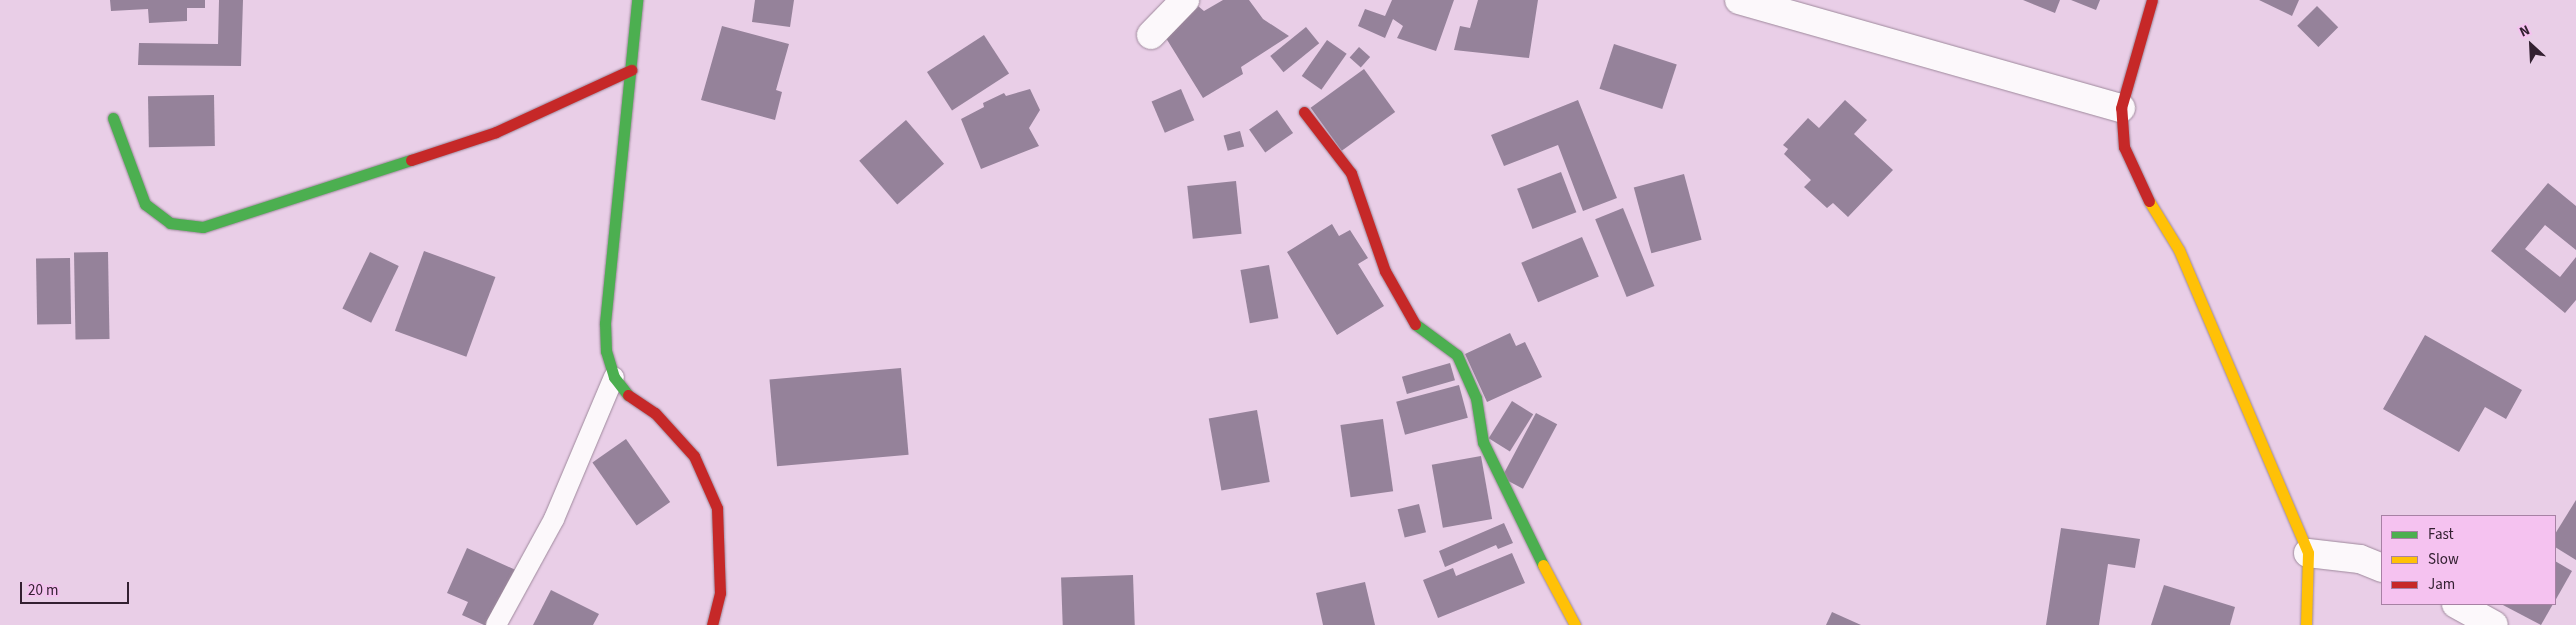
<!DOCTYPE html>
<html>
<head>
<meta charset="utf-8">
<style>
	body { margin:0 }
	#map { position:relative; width:2576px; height:625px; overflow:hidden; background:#e9cee7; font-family:"Source Sans 3",sans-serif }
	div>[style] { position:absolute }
	.building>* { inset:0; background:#95829a; transform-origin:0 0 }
	.roads { filter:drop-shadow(0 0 1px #9e899c) drop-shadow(0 0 1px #9e899c) }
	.lane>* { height:20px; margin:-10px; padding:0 10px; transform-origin:10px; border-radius:10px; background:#fcf8fb }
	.street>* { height:28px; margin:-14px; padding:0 14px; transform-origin:14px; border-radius:14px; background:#fcf8fb }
	.fast>* { height:11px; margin:-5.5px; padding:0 5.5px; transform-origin:5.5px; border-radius:5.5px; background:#4caf50 }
	.slow>* { height:11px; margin:-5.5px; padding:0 5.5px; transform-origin:5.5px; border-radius:5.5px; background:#ffc107 }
	.jam>* { height:11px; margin:-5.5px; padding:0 5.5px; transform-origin:5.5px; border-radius:5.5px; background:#c62828 }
	span { translate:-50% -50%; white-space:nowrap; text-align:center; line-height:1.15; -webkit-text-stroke:5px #f5c2f0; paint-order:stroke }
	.legend { position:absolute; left:2381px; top:515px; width:175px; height:90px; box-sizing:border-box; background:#f5c2f0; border:1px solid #a781a4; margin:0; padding:6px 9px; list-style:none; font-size:15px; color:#332031 }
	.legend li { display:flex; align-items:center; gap:10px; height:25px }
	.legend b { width:25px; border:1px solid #a781a4 }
	.north { position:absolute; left:2506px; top:20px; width:50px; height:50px; -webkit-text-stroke:4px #f5c2f0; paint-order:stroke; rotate:335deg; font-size:14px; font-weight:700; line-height:20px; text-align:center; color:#332031 }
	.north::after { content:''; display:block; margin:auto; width:18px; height:22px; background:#332031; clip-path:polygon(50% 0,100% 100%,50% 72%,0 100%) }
	.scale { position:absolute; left:20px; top:582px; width:109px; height:22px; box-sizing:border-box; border:2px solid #332031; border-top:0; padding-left:6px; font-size:15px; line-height:18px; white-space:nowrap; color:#332031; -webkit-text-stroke:4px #f5c2f0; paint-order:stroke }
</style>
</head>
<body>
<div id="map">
	<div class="building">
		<div style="clip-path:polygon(110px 0,205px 0,205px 8px,187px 8px,187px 21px,149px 23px,148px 9px,111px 11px)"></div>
		<div style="clip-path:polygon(219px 0,243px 0,241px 66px,138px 65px,139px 43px,218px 44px)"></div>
		<div style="clip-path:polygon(755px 0,794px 0,790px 27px,752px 22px)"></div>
		<div style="clip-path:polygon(1223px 0,1249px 0,1263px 19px,1289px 36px,1241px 67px,1243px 74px,1203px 98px,1161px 30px,1198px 6px,1204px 11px)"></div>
		<div style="clip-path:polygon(1392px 0,1454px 0,1436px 51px,1397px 38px,1403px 26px,1393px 19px,1385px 38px,1358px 26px,1365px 9px,1385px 16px)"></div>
		<div style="clip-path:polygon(1478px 0,1538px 0,1529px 58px,1454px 50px,1460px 26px,1470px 28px)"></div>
		<div style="clip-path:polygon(2023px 0,2060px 0,2055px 13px)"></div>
		<div style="clip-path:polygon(2071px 0,2100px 0,2096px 10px)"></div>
		<div style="clip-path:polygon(2259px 0,2299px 0,2292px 16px)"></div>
		<div style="left:2317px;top:6px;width:30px;height:28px;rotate:45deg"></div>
		<div style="clip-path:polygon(722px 26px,789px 44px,776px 90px,782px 92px,775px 120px,701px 100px)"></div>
		<div style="left:1306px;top:27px;width:21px;height:46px;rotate:51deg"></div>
		<div style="left:984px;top:35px;width:46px;height:68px;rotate:57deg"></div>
		<div style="left:1327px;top:40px;width:24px;height:44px;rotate:35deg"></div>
		<div style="left:1614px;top:44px;width:66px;height:47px;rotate:18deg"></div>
		<div style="left:1359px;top:47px;width:15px;height:14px;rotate:42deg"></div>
		<div style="left:1364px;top:69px;width:53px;height:66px;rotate:54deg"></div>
		<div style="clip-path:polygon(1030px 89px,1040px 110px,1029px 128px,1039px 146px,981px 169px,961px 119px,984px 107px,983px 103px,1004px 93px,1006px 96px)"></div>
		<div style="left:1181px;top:89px;width:34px;height:32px;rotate:67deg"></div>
		<div style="left:214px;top:95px;width:51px;height:66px;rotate:89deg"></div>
		<div style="clip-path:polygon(1578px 100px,1617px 198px,1583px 211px,1558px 145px,1504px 166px,1491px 135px)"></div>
		<div style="clip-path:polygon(1845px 100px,1867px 120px,1854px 134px,1893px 170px,1848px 217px,1833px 203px,1827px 208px,1804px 187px,1811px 180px,1784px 154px,1788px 149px,1783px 145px,1808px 118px,1819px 128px)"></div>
		<div style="left:1277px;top:110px;width:28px;height:34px;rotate:55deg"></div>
		<div style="left:906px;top:120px;width:58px;height:62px;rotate:49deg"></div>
		<div style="left:1240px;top:131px;width:16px;height:17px;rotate:75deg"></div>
		<div style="left:1561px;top:172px;width:43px;height:47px;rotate:69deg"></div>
		<div style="left:1684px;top:174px;width:68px;height:52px;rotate:75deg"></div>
		<div style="left:1236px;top:181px;width:53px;height:49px;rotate:84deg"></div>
		<div style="clip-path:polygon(2548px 183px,2576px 206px,2576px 250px,2545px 225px,2525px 249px,2560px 277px,2576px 257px,2576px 300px,2565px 313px,2491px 251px)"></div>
		<div style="left:1623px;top:208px;width:84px;height:30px;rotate:68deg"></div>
		<div style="clip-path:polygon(1332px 224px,1339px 236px,1350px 230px,1368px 258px,1358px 264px,1384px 306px,1337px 335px,1287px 252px)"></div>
		<div style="left:1582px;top:237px;width:43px;height:66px;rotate:67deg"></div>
		<div style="left:424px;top:251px;width:76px;height:85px;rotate:20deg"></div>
		<div style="left:108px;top:252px;width:87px;height:34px;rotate:89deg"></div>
		<div style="left:370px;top:252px;width:32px;height:63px;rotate:26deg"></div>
		<div style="left:70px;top:258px;width:66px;height:34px;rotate:89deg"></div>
		<div style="left:1269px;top:265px;width:54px;height:29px;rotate:80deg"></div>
		<div style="clip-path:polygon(1510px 333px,1516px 346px,1525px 342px,1542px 377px,1487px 402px,1465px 354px)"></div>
		<div style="clip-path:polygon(2425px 335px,2522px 390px,2506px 419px,2485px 407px,2459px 452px,2383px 409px)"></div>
		<div style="left:1450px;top:363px;width:18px;height:50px;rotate:74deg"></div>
		<div style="left:901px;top:368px;width:87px;height:132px;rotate:85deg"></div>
		<div style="left:1459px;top:385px;width:34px;height:65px;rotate:75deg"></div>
		<div style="left:1512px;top:401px;width:25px;height:44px;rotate:32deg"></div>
		<div style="left:1257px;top:410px;width:73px;height:49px;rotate:80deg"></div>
		<div style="left:1536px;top:413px;width:24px;height:73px;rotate:28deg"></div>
		<div style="left:1383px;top:419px;width:73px;height:43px;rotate:82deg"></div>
		<div style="left:626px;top:439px;width:77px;height:41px;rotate:55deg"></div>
		<div style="left:1481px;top:456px;width:64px;height:50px;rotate:80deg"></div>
		<div style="clip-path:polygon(2576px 500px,2576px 560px,2555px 547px,2555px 534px)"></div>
		<div style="left:1419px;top:504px;width:29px;height:22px;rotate:76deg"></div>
		<div style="clip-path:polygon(1504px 523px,1513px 543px,1498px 549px,1496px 545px,1445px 567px,1439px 551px)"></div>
		<div style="clip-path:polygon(2061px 528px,2140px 539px,2135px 568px,2108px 564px,2099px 625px,2046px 625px)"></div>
		<div style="clip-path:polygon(467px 548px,518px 571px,494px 625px,484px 625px,462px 615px,468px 602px,447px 593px)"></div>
		<div style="clip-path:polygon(1512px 553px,1525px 583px,1438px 618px,1423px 580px,1453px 568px,1456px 576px)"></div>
		<div style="clip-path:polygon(2555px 561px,2572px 571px,2555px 601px)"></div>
		<div style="left:1133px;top:575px;width:50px;height:72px;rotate:88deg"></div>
		<div style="clip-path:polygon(1365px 582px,1375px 625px,1323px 625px,1316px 593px)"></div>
		<div style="clip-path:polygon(2164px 585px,2235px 607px,2230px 625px,2151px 625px)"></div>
		<div style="clip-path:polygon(551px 590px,599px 614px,593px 625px,533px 625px)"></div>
		<div style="clip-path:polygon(2501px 604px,2553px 604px,2541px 625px)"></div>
		<div style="clip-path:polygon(1832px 612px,1861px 625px,1826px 625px)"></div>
	</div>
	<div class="roads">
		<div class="lane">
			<div style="left:496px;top:625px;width:121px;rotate:-61.3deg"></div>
			<div style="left:554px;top:519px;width:154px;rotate:-67.1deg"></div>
		</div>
		<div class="street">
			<div style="left:1739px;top:0;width:397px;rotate:15.8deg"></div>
			<div style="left:1151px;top:35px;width:49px;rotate:-45.8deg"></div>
			<div style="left:2308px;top:553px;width:52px;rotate:6.6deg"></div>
			<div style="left:2360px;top:559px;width:24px;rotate:22deg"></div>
			<div style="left:2456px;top:604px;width:43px;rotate:28.9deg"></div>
		</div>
		<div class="fast">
			<div style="left:113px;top:118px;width:92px;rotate:69.6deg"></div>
			<div style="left:145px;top:204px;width:31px;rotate:37deg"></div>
			<div style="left:170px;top:223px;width:33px;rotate:7deg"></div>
			<div style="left:203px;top:227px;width:219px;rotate:-17.9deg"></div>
			<div style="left:1415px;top:324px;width:52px;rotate:36.4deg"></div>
			<div style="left:1457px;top:355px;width:47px;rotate:66.2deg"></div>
			<div style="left:1476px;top:398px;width:45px;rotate:81deg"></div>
			<div style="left:1483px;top:442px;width:137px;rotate:64deg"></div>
			<div style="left:628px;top:395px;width:23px;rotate:-128deg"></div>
			<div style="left:614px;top:377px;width:27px;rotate:-107deg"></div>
			<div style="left:606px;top:351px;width:28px;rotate:-92deg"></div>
			<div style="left:605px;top:323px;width:325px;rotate:-84.3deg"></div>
		</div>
		<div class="slow">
			<div style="left:2149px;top:201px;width:57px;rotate:58.5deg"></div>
			<div style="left:2179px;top:250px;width:329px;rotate:66.9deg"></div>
			<div style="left:2308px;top:553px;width:72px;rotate:91.6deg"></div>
			<div style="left:1543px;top:565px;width:68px;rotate:61.9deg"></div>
		</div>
		<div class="jam">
			<div style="left:1304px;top:112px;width:77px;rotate:52.4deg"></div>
			<div style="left:1351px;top:173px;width:104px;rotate:70.9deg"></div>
			<div style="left:1385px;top:271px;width:61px;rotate:60.5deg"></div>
			<div style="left:411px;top:160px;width:89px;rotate:-18.2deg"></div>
			<div style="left:496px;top:132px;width:149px;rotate:-24.7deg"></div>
			<div style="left:2149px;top:201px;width:60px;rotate:-114.8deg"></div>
			<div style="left:2124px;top:147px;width:39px;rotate:-94deg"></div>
			<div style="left:2121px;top:108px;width:112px;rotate:-74deg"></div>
			<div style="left:628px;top:395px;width:32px;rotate:34deg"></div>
			<div style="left:655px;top:413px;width:58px;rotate:47.8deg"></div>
			<div style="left:694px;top:456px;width:57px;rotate:66.1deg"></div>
			<div style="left:717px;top:508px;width:85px;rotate:88deg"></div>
			<div style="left:720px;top:593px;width:33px;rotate:104deg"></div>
		</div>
	</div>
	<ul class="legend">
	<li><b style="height:6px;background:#4caf50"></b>Fast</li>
	<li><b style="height:6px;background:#ffc107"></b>Slow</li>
	<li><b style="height:6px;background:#c62828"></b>Jam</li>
	</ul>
	<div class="north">N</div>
	<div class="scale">20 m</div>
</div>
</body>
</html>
